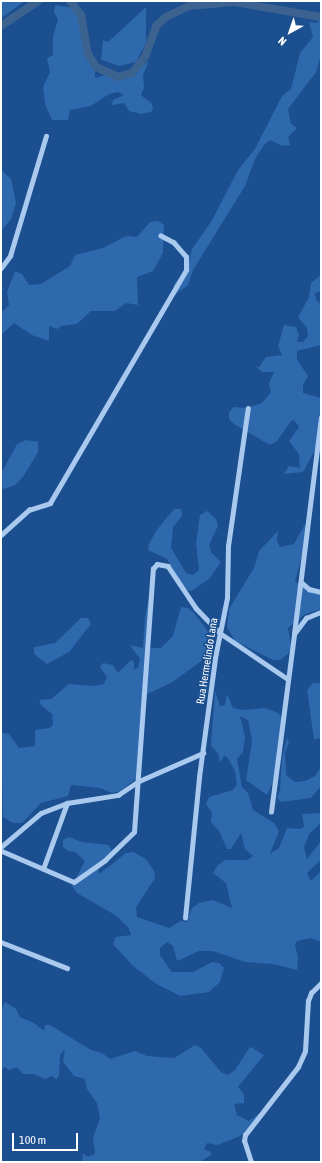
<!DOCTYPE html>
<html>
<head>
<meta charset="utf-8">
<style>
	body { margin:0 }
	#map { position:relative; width:322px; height:1163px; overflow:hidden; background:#1b4f8f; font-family:"Asap Condensed",sans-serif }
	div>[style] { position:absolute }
	.green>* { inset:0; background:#2e69ad }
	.river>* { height:8px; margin:-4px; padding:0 4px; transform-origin:4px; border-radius:4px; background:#3c6290 }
	.minor>* { height:4.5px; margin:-2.25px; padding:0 2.25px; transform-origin:2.25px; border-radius:2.25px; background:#a9c9ee }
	span { translate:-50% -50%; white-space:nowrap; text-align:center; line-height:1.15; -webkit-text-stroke:3.5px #1b4f8f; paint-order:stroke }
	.street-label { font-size:11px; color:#fff }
	.frame { position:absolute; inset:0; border:2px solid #fff; pointer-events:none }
	.north { position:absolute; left:270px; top:12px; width:40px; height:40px; -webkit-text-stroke:3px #1b4f8f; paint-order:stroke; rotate:220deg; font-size:11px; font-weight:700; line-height:16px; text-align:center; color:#fff }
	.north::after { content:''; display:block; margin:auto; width:14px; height:18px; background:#fff; clip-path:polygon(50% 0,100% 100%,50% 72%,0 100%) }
	.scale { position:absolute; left:12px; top:1133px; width:66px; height:18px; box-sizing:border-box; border:2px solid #fff; border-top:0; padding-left:5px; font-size:12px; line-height:14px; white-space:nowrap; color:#fff; -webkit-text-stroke:3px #1b4f8f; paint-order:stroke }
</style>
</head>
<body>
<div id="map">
	<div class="green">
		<div style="clip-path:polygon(1px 1px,25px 1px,1px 18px)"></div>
		<div style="clip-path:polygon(55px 5px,74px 8px,79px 12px,88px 53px,95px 70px,95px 78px,117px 72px,122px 78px,126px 78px,149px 61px,143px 75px,144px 88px,141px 95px,152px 104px,153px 108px,151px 112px,141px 114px,129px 111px,124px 103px,112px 105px,113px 100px,124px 95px,118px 92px,109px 94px,91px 106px,70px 110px,68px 120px,52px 120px,45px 104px,43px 87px,50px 72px,47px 58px,53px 55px,53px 36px,58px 20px,54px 12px)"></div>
		<div style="clip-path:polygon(146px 7px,146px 43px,136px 62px,119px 66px,101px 60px,103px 40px,108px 42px)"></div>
		<div style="clip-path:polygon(321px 13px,321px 55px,316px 72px,288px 109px,291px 124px,297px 128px,288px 137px,290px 145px,282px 146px,270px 140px,264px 145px,255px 159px,245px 186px,193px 270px,188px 285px,172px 297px,174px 284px,187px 269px,192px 249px,211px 222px,238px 170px,255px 149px,282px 96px,291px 89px,300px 53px,313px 37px,309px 22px,317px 23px)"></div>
		<div style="clip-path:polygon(1px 170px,11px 179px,16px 203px,11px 219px,1px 231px)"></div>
		<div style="clip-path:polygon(158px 221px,164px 225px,163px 253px,153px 271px,137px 277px,138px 305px,126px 303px,115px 311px,91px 311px,77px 324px,61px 326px,57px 329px,49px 326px,49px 341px,32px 335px,14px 323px,1px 335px,1px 313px,9px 305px,7px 292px,15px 271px,22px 274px,29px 285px,41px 284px,70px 266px,75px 255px,103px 248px,126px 236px,137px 237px,150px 222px)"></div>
		<div style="clip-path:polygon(321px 275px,321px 291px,315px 293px,316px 300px,321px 304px,321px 345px,297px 351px,297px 360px,308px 376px,303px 385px,303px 393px,321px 398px,321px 439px,303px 472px,284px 474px,289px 466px,300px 468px,299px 454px,289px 441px,299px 427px,295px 421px,292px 420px,276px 442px,270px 445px,234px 424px,229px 419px,229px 412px,234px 407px,248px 408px,262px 403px,271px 392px,269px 383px,274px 372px,262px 372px,256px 367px,259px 367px,266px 357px,282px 355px,278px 346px,284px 325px,296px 327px,299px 335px,297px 342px,303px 342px,308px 336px,307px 328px,298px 317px,309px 297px,311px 283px)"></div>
		<div style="clip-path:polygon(26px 440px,38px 442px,38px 452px,23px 477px,15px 485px,4px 489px,1px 486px,1px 474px,17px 444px)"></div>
		<div style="clip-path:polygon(174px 509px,181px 509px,182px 516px,173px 527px,171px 548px,186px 573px,193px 575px,199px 570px,196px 543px,200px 515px,207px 511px,216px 519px,218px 526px,209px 545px,211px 552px,221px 562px,209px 579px,191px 591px,185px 589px,167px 559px,148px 550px,149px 544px,156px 531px)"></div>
		<div style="clip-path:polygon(305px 524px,308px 531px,295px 582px,321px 593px,321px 609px,305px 614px,288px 628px,291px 646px,289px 653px,280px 660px,273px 660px,235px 641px,227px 627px,229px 609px,254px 568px,259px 551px,278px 531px,277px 541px,280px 547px,294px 544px)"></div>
		<div style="clip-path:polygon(149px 597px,148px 648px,161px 648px,173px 636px,181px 607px,188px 608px,194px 613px,207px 630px,210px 643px,206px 657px,200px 662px,171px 683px,147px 694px,140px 776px,120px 791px,112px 793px,100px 788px,71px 785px,68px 796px,41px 803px,22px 823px,13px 823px,3px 817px,1px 733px,9px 734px,19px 748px,35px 746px,35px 730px,49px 728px,53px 725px,52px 714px,41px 705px,39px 700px,51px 699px,69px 684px,94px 686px,104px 684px,107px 677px,100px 667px,103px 663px,113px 665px,118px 673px,131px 660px,134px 662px,134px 669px,138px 668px,140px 659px,130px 645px,143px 648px,145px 617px)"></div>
		<div style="clip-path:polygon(81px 618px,88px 618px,91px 624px,69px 652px,47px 664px,34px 654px,34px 647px,55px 643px)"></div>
		<div style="clip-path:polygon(313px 683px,321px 683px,321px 738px,314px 739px,307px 690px)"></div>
		<div style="clip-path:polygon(215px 691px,220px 706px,225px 705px,227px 694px,233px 708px,243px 710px,265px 708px,278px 713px,283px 718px,273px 782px,267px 795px,246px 780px,252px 741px,248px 720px,240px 716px,245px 737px,243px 752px,237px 759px,242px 787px,248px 793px,253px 810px,274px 823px,279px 831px,270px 854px,279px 848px,287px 828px,300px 829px,304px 827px,302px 814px,321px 813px,321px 823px,309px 834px,304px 847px,307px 859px,321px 841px,321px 860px,307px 873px,311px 881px,321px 871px,321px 942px,310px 938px,297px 941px,295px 945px,298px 957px,297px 970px,273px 964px,245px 962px,213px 951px,199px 951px,177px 961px,173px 946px,167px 942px,160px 948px,160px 955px,172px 972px,193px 972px,212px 962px,219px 963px,224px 968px,220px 982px,209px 992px,180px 996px,155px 983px,132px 965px,113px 944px,116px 937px,131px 935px,128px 927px,115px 915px,77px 893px,72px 886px,85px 861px,75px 852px,68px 851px,63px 847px,63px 840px,69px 837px,82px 842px,109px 845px,112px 851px,98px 867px,99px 874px,126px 853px,133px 852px,146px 859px,154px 871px,155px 878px,136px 907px,137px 917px,169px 928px,181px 921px,187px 922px,192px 908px,199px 903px,213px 900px,232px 908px,226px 883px,213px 873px,218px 865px,225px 860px,247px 860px,253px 856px,245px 849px,241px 833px,231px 849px,227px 849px,219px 831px,211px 822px,212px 813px,206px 804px,209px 797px,233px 790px,237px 784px,235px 771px,227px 757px,224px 756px,220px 763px,218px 753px,211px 746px)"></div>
		<div style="clip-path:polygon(287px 738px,289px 743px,285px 752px,286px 775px,295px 782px,305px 781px,315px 776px,321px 767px,321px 786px,311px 798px,281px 802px,277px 798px,280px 790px,282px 758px)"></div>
		<div style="clip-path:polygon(5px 1002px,15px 1008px,20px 1017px,34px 1023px,44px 1031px,45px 1025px,50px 1025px,91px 1050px,102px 1053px,110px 1059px,135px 1051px,147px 1056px,174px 1058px,195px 1045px,201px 1048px,221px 1072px,228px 1075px,235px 1070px,250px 1047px,253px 1048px,264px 1055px,238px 1087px,244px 1094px,244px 1103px,234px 1104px,237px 1115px,249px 1121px,260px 1113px,247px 1132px,238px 1137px,217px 1145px,207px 1143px,204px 1149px,211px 1152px,211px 1155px,200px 1162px,82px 1162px,83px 1153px,88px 1157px,95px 1154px,93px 1138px,100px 1118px,97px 1103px,87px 1089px,85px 1079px,74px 1076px,63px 1062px,65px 1049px,60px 1055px,59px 1076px,56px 1079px,52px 1076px,45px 1079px,34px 1074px,23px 1074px,17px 1067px,9px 1070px,4px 1067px,1px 1072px,1px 1010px)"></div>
	</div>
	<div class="river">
		<div style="left:70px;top:1px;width:18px;rotate:52deg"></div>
		<div style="left:81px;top:15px;width:40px;rotate:80deg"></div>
		<div style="left:88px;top:54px;width:15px;rotate:58deg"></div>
		<div style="left:96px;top:67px;width:24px;rotate:24deg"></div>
		<div style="left:118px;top:77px;width:15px;rotate:-16deg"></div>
		<div style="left:132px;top:73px;width:21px;rotate:-51deg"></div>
		<div style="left:145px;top:57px;width:33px;rotate:-70deg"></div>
		<div style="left:156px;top:26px;width:13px;rotate:-42deg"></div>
		<div style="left:166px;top:17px;width:25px;rotate:-26deg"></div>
		<div style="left:189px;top:6px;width:45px;rotate:-5.1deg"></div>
		<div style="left:234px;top:2px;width:88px;rotate:9.8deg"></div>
		<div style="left:1px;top:26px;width:45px;rotate:-34deg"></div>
	</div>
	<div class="minor">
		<div style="left:1px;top:268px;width:15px;rotate:-53deg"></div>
		<div style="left:10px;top:256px;width:125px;rotate:-73.3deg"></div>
		<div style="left:1px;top:535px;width:38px;rotate:-42deg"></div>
		<div style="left:29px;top:510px;width:22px;rotate:-18deg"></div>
		<div style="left:50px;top:503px;width:270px;rotate:-59.7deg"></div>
		<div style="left:186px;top:270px;width:13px;rotate:-90deg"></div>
		<div style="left:186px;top:257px;width:18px;rotate:-131deg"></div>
		<div style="left:174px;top:243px;width:15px;rotate:-152deg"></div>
		<div style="left:301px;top:582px;width:11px;rotate:41deg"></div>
		<div style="left:309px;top:589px;width:12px;rotate:14deg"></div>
		<div style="left:294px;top:634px;width:218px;rotate:-82.9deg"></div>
		<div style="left:271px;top:812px;width:179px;rotate:-82.6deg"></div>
		<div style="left:294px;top:634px;width:20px;rotate:-53deg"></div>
		<div style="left:306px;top:618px;width:16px;rotate:-22deg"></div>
		<div style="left:1px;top:847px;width:52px;rotate:-40.4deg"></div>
		<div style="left:41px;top:813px;width:28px;rotate:-21deg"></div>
		<div style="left:2px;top:851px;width:78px;rotate:23.3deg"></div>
		<div style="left:74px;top:882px;width:38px;rotate:-35deg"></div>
		<div style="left:105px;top:860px;width:40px;rotate:-44deg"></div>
		<div style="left:134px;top:832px;width:264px;rotate:-85.9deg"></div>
		<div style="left:153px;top:569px;width:6px;rotate:-51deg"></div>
		<div style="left:157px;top:564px;width:11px;rotate:10deg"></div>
		<div style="left:168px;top:566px;width:50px;rotate:56.3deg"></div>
		<div style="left:196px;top:608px;width:35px;rotate:46deg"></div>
		<div style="left:220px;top:633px;width:82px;rotate:34.1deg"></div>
		<div style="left:43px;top:869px;width:70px;rotate:-70deg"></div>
		<div style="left:67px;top:803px;width:52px;rotate:-8.9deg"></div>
		<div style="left:118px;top:795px;width:25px;rotate:-34deg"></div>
		<div style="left:139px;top:781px;width:70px;rotate:-23.6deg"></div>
		<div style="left:185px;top:918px;width:142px;rotate:-84.3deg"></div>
		<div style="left:199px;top:777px;width:120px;rotate:-82.3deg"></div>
		<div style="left:215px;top:658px;width:61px;rotate:-78.7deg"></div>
		<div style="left:227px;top:598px;width:52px;rotate:-88.9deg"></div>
		<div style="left:228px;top:546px;width:139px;rotate:-81.8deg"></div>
		<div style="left:1px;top:942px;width:71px;rotate:21.5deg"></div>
		<div style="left:251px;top:1162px;width:22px;rotate:-108deg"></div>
		<div style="left:244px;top:1141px;width:6px;rotate:-81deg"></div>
		<div style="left:245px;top:1135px;width:86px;rotate:-52.1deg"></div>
		<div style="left:298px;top:1067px;width:17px;rotate:-66deg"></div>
		<div style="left:305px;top:1051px;width:50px;rotate:-86.6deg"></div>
		<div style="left:308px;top:1001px;width:9px;rotate:-69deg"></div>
		<div style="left:311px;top:993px;width:14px;rotate:-45deg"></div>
	</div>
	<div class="street-label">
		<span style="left:207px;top:661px;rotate:-81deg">Rua Hermelindo Lana</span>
	</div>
	<div class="frame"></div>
	<div class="north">N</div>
	<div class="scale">100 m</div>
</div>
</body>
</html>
